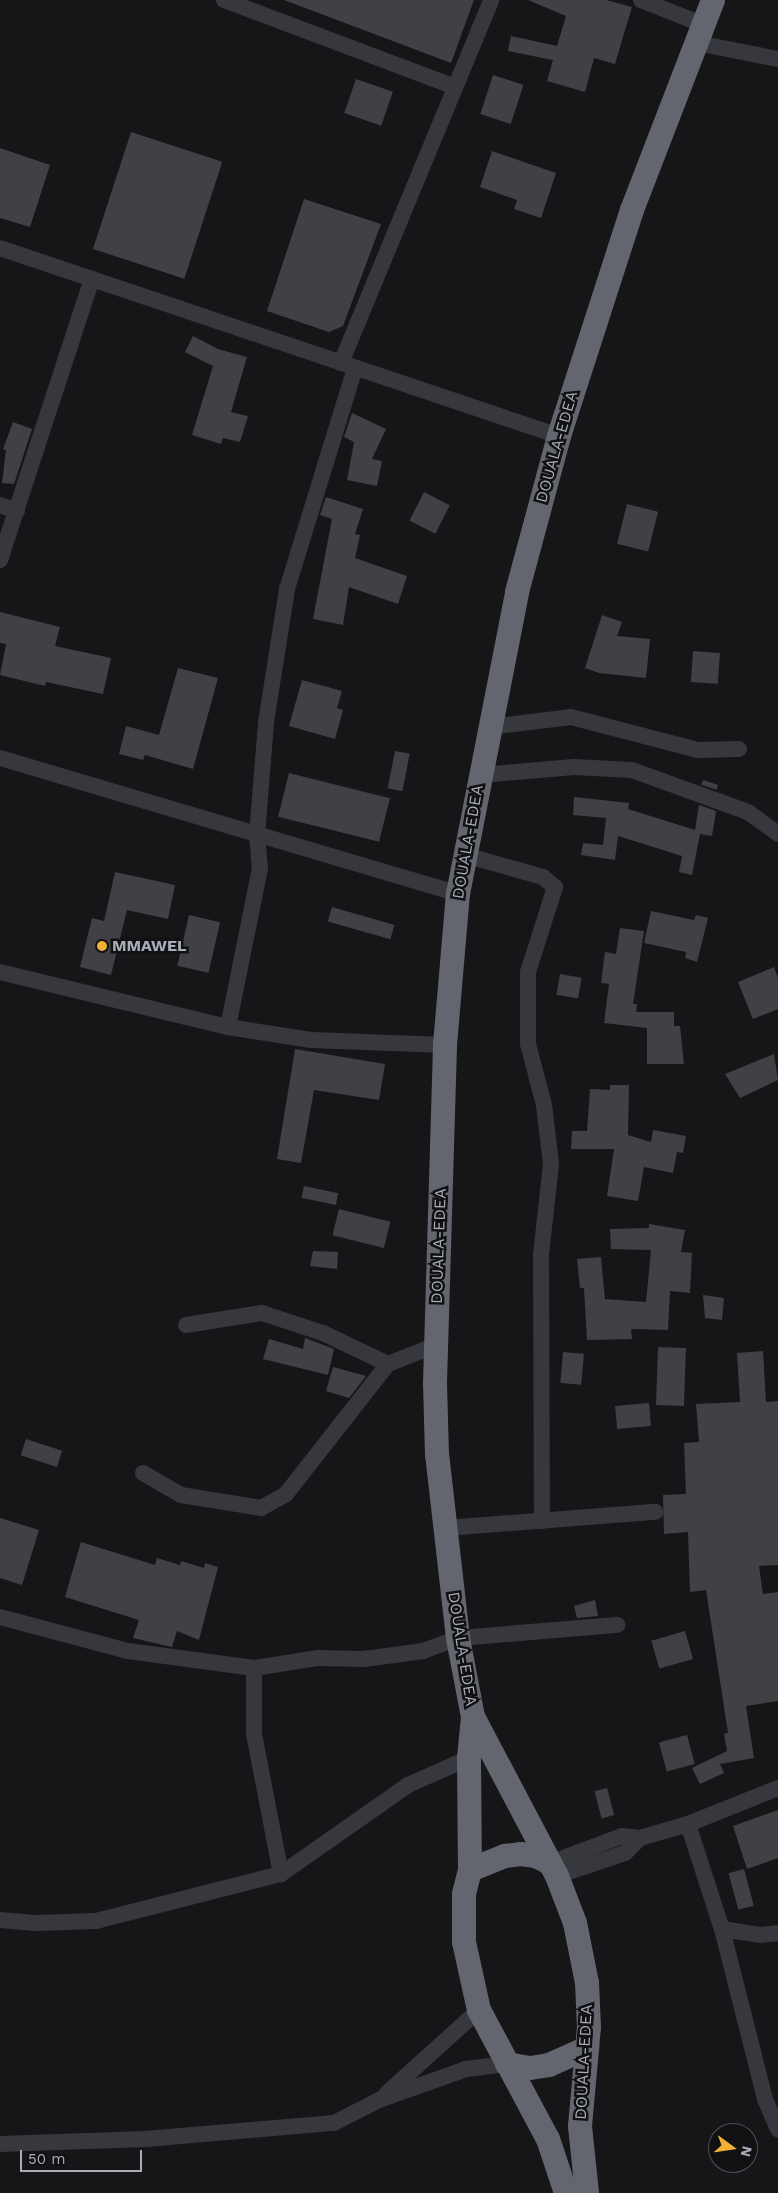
<!DOCTYPE html>
<html>
<head>
<meta charset="utf-8">
<style>
	body { margin:0 }
	#map { position:relative; width:778px; height:2193px; overflow:hidden; background:#161618; font-family:"Work Sans",sans-serif }
	div>[style] { position:absolute }
	.building>* { inset:0; background:#404145; transform-origin:0 0 }
	.minor>* { height:16px; margin:-8px; padding:0 8px; transform-origin:8px; border-radius:8px; background:#37383d }
	.highway>* { height:24px; margin:-12px; padding:0 12px; transform-origin:12px; border-radius:12px; background:#63666e }
	.dots>* { width:14px; height:14px; translate:-50% -50%; box-sizing:border-box; border:2px solid #111113; border-radius:50% }
	span { translate:-50% -50%; white-space:nowrap; text-align:center; line-height:1.15; -webkit-text-stroke:5px #111113; paint-order:stroke }
	.street-label { font-size:16px; color:#a8adb8 }
	.poi-label { font-size:16px; color:#a8adb8; font-weight:700 }
	.left { translate:0 -50%; text-align:left }
	.north { position:absolute; left:708px; top:2123px; width:50px; height:50px; box-sizing:border-box; background:#111113; border:1px solid #4d4f55; border-radius:50%; rotate:104deg; font-size:14px; font-weight:700; line-height:20px; text-align:center; color:#a8adb8 }
	.north::after { content:''; display:block; margin:auto; width:18px; height:22px; background:#f2b134; clip-path:polygon(50% 0,100% 100%,50% 72%,0 100%) }
	.scale { position:absolute; left:20px; top:2150px; width:122px; height:22px; box-sizing:border-box; border:2px solid #a8adb8; border-top:0; padding-left:6px; font-size:15px; line-height:18px; white-space:nowrap; color:#a8adb8; -webkit-text-stroke:4px #111113; paint-order:stroke }
</style>
</head>
<body>
<div id="map">
	<div class="building">
		<div style="clip-path:polygon(284px 0,474px 0,451px 63px)"></div>
		<div style="clip-path:polygon(528px 0,606px 0,632px 7px,615px 64px,594px 58px,585px 92px,547px 81px,553px 60px,508px 51px,511px 36px,557px 46px,566px 16px)"></div>
		<div style="left:493px;top:75px;width:32px;height:41px;rotate:18deg"></div>
		<div style="left:356px;top:79px;width:39px;height:36px;rotate:19deg"></div>
		<div style="left:131px;top:132px;width:96px;height:123px;rotate:18deg"></div>
		<div style="clip-path:polygon(0 148px,50px 165px,30px 227px,0 218px)"></div>
		<div style="clip-path:polygon(492px 151px,556px 173px,541px 218px,514px 209px,517px 200px,480px 187px)"></div>
		<div style="clip-path:polygon(304px 199px,381px 224px,343px 326px,329px 332px,267px 311px)"></div>
		<div style="clip-path:polygon(193px 336px,218px 349px,247px 357px,231px 412px,248px 416px,240px 442px,223px 438px,221px 444px,192px 435px,213px 366px,185px 352px)"></div>
		<div style="clip-path:polygon(352px 413px,386px 429px,372px 459px,382px 461px,377px 486px,347px 480px,354px 442px,344px 437px)"></div>
		<div style="clip-path:polygon(13px 422px,32px 429px,14px 484px,2px 483px,6px 450px,3px 449px)"></div>
		<div style="left:424px;top:492px;width:29px;height:32px;rotate:27deg"></div>
		<div style="clip-path:polygon(326px 497px,363px 509px,355px 534px,360px 535px,355px 558px,407px 576px,398px 604px,349px 587px,343px 625px,313px 619px,332px 519px,320px 515px)"></div>
		<div style="left:627px;top:504px;width:32px;height:41px;rotate:14deg"></div>
		<div style="clip-path:polygon(0 612px,60px 627px,55px 646px,111px 658px,103px 694px,46px 682px,45px 686px,0 675px,6px 644px,0 643px)"></div>
		<div style="clip-path:polygon(602px 615px,622px 622px,617px 636px,650px 639px,646px 678px,599px 673px,585px 668px)"></div>
		<div style="left:693px;top:651px;width:27px;height:31px;rotate:4deg"></div>
		<div style="clip-path:polygon(178px 668px,218px 678px,193px 769px,145px 755px,143px 760px,119px 754px,126px 726px,159px 735px)"></div>
		<div style="clip-path:polygon(302px 680px,342px 691px,337px 708px,343px 710px,335px 739px,289px 726px)"></div>
		<div style="left:395px;top:751px;width:15px;height:38px;rotate:11deg"></div>
		<div style="left:289px;top:773px;width:104px;height:45px;rotate:14deg"></div>
		<div style="left:703px;top:780px;width:16px;height:5px;rotate:18deg"></div>
		<div style="clip-path:polygon(574px 797px,629px 803px,628px 809px,695px 830px,699px 805px,716px 811px,712px 836px,700px 834px,692px 875px,679px 872px,682px 856px,618px 836px,615px 860px,581px 855px,583px 843px,603px 845px,606px 818px,573px 815px)"></div>
		<div style="clip-path:polygon(115px 872px,175px 885px,168px 919px,127px 910px,111px 975px,80px 967px,92px 918px,104px 921px)"></div>
		<div style="left:332px;top:907px;width:65px;height:15px;rotate:16deg"></div>
		<div style="clip-path:polygon(651px 911px,694px 920px,696px 915px,708px 918px,697px 962px,685px 958px,686px 952px,644px 943px)"></div>
		<div style="left:189px;top:915px;width:32px;height:52px;rotate:13deg"></div>
		<div style="clip-path:polygon(620px 928px,644px 931px,633px 1004px,637px 1004px,636px 1012px,674px 1012px,674px 1026px,680px 1026px,684px 1064px,647px 1064px,647px 1028px,604px 1023px,609px 984px,601px 983px,605px 952px,616px 954px)"></div>
		<div style="clip-path:polygon(774px 967px,778px 978px,778px 1009px,753px 1019px,738px 982px)"></div>
		<div style="left:560px;top:974px;width:22px;height:21px;rotate:10deg"></div>
		<div style="clip-path:polygon(295px 1049px,385px 1064px,379px 1100px,314px 1090px,301px 1163px,277px 1159px)"></div>
		<div style="clip-path:polygon(774px 1054px,778px 1080px,740px 1098px,725px 1074px)"></div>
		<div style="clip-path:polygon(610px 1085px,629px 1085px,628px 1135px,651px 1142px,653px 1130px,686px 1136px,683px 1153px,677px 1152px,673px 1173px,644px 1167px,638px 1201px,607px 1196px,614px 1149px,571px 1149px,572px 1131px,587px 1131px,590px 1089px,610px 1090px)"></div>
		<div style="left:304px;top:1186px;width:35px;height:12px;rotate:12deg"></div>
		<div style="left:339px;top:1209px;width:53px;height:27px;rotate:14deg"></div>
		<div style="clip-path:polygon(649px 1224px,685px 1230px,681px 1252px,692px 1253px,690px 1293px,670px 1291px,668px 1330px,631px 1329px,632px 1339px,587px 1340px,584px 1288px,580px 1288px,577px 1259px,601px 1257px,605px 1299px,646px 1302px,651px 1250px,611px 1249px,610px 1229px,649px 1228px)"></div>
		<div style="clip-path:polygon(313px 1251px,338px 1252px,337px 1269px,310px 1266px)"></div>
		<div style="clip-path:polygon(703px 1295px,724px 1298px,722px 1320px,705px 1318px)"></div>
		<div style="clip-path:polygon(305px 1338px,334px 1349px,328px 1375px,263px 1359px,269px 1339px,303px 1349px)"></div>
		<div style="left:658px;top:1347px;width:28px;height:58px;rotate:2deg"></div>
		<div style="clip-path:polygon(763px 1351px,766px 1402px,778px 1401px,778px 1565px,759px 1566px,763px 1594px,778px 1592px,778px 1701px,746px 1706px,754px 1758px,720px 1764px,724px 1773px,700px 1784px,692px 1768px,727px 1751px,724px 1734px,728px 1733px,706px 1590px,690px 1592px,688px 1532px,664px 1534px,663px 1495px,686px 1494px,684px 1443px,699px 1442px,696px 1404px,740px 1402px,737px 1353px)"></div>
		<div style="left:563px;top:1352px;width:21px;height:31px;rotate:5deg"></div>
		<div style="clip-path:polygon(333px 1367px,366px 1376px,349px 1398px,326px 1391px)"></div>
		<div style="left:649px;top:1403px;width:23px;height:34px;rotate:85deg"></div>
		<div style="left:26px;top:1439px;width:38px;height:17px;rotate:18deg"></div>
		<div style="clip-path:polygon(0 1518px,39px 1530px,22px 1585px,0 1578px)"></div>
		<div style="clip-path:polygon(81px 1542px,155px 1565px,157px 1558px,180px 1565px,181px 1561px,204px 1568px,205px 1563px,218px 1567px,199px 1640px,177px 1631px,172px 1647px,133px 1638px,139px 1620px,65px 1597px)"></div>
		<div style="clip-path:polygon(595px 1600px,598px 1616px,577px 1618px,574px 1606px)"></div>
		<div style="left:685px;top:1631px;width:29px;height:35px;rotate:74deg"></div>
		<div style="left:687px;top:1735px;width:30px;height:29px;rotate:75deg"></div>
		<div style="left:607px;top:1788px;width:28px;height:13px;rotate:75deg"></div>
		<div style="clip-path:polygon(778px 1810px,778px 1858px,747px 1869px,733px 1826px)"></div>
		<div style="left:744px;top:1869px;width:38px;height:16px;rotate:75deg"></div>
	</div>
	<div class="minor">
		<div style="left:224px;top:0;width:247px;rotate:20.6deg"></div>
		<div style="left:641px;top:0;width:66px;rotate:21.5deg"></div>
		<div style="left:697px;top:43px;width:83px;rotate:11.2deg"></div>
		<div style="left:0;top:248px;width:590px;rotate:18.59deg"></div>
		<div style="left:341px;top:363px;width:393px;rotate:-67.5deg"></div>
		<div style="left:0;top:505px;width:18px;rotate:19deg"></div>
		<div style="left:0;top:560px;width:296px;rotate:-71.9deg"></div>
		<div style="left:490px;top:727px;width:82px;rotate:-7deg"></div>
		<div style="left:571px;top:717px;width:131px;rotate:14.6deg"></div>
		<div style="left:698px;top:750px;width:41px;rotate:-1.4deg"></div>
		<div style="left:0;top:758px;width:478px;rotate:16.5deg"></div>
		<div style="left:480px;top:775px;width:94px;rotate:-4.9deg"></div>
		<div style="left:574px;top:767px;width:58px;rotate:3deg"></div>
		<div style="left:632px;top:770px;width:123px;rotate:19.9deg"></div>
		<div style="left:748px;top:812px;width:37px;rotate:36deg"></div>
		<div style="left:465px;top:855px;width:81px;rotate:15.8deg"></div>
		<div style="left:543px;top:877px;width:16px;rotate:40deg"></div>
		<div style="left:555px;top:887px;width:89px;rotate:107.6deg"></div>
		<div style="left:528px;top:972px;width:72px;rotate:90deg"></div>
		<div style="left:528px;top:1044px;width:63px;rotate:75.3deg"></div>
		<div style="left:544px;top:1105px;width:59px;rotate:83.2deg"></div>
		<div style="left:551px;top:1164px;width:92px;rotate:96.3deg"></div>
		<div style="left:541px;top:1255px;width:266px;rotate:89.8deg"></div>
		<div style="left:0;top:972px;width:235px;rotate:13.6deg"></div>
		<div style="left:228px;top:1027px;width:84px;rotate:8.9deg"></div>
		<div style="left:311px;top:1040px;width:134px;rotate:2.1deg"></div>
		<div style="left:228px;top:1027px;width:161px;rotate:-78.6deg"></div>
		<div style="left:260px;top:869px;width:34px;rotate:-95deg"></div>
		<div style="left:257px;top:835px;width:113px;rotate:-85.4deg"></div>
		<div style="left:266px;top:722px;width:135px;rotate:-81deg"></div>
		<div style="left:287px;top:589px;width:231px;rotate:-72.9deg"></div>
		<div style="left:186px;top:1325px;width:77px;rotate:-9deg"></div>
		<div style="left:262px;top:1313px;width:64px;rotate:18.2deg"></div>
		<div style="left:323px;top:1333px;width:72px;rotate:25.5deg"></div>
		<div style="left:143px;top:1473px;width:44px;rotate:30.1deg"></div>
		<div style="left:181px;top:1495px;width:81px;rotate:9.2deg"></div>
		<div style="left:261px;top:1508px;width:29px;rotate:-29deg"></div>
		<div style="left:286px;top:1494px;width:165px;rotate:-51.9deg"></div>
		<div style="left:388px;top:1364px;width:52px;rotate:-21.6deg"></div>
		<div style="left:445px;top:1528px;width:211px;rotate:-4.4deg"></div>
		<div style="left:0;top:1617px;width:132px;rotate:14.9deg"></div>
		<div style="left:128px;top:1651px;width:127px;rotate:7.7deg"></div>
		<div style="left:254px;top:1668px;width:65px;rotate:-8.9deg"></div>
		<div style="left:318px;top:1658px;width:46px;rotate:1.2deg"></div>
		<div style="left:364px;top:1659px;width:60px;rotate:-7.7deg"></div>
		<div style="left:423px;top:1651px;width:37px;rotate:-20deg"></div>
		<div style="left:458px;top:1638px;width:160px;rotate:-4.7deg"></div>
		<div style="left:254px;top:1668px;width:66px;rotate:90deg"></div>
		<div style="left:254px;top:1734px;width:143px;rotate:79.1deg"></div>
		<div style="left:688px;top:1824px;width:110px;rotate:72.1deg"></div>
		<div style="left:722px;top:1929px;width:175px;rotate:75.8deg"></div>
		<div style="left:765px;top:2099px;width:33px;rotate:67deg"></div>
		<div style="left:550px;top:1863px;width:77px;rotate:-20.6deg"></div>
		<div style="left:622px;top:1836px;width:18px;rotate:6deg"></div>
		<div style="left:640px;top:1838px;width:50px;rotate:-16.3deg"></div>
		<div style="left:688px;top:1824px;width:97px;rotate:-21.8deg"></div>
		<div style="left:557px;top:1876px;width:72px;rotate:-18.7deg"></div>
		<div style="left:625px;top:1853px;width:21px;rotate:-45deg"></div>
		<div style="left:0;top:1920px;width:38px;rotate:5deg"></div>
		<div style="left:38px;top:1923px;width:58px;rotate:-2deg"></div>
		<div style="left:96px;top:1921px;width:191px;rotate:-14.3deg"></div>
		<div style="left:281px;top:1874px;width:155px;rotate:-35deg"></div>
		<div style="left:408px;top:1785px;width:67px;rotate:-23.9deg"></div>
		<div style="left:722px;top:1929px;width:38px;rotate:9deg"></div>
		<div style="left:760px;top:1935px;width:18px;rotate:-6deg"></div>
		<div style="left:386px;top:2094px;width:125px;rotate:-42.1deg"></div>
		<div style="left:0;top:2144px;width:146px;rotate:-2deg"></div>
		<div style="left:146px;top:2139px;width:189px;rotate:-4.9deg"></div>
		<div style="left:334px;top:2123px;width:51px;rotate:-27.1deg"></div>
		<div style="left:379px;top:2100px;width:92px;rotate:-19.6deg"></div>
		<div style="left:466px;top:2069px;width:41px;rotate:-7deg"></div>
	</div>
	<div class="highway">
		<div style="left:473px;top:1717px;width:41px;rotate:95.6deg"></div>
		<div style="left:469px;top:1758px;width:112px;rotate:89.5deg"></div>
		<div style="left:470px;top:1870px;width:25px;rotate:104deg"></div>
		<div style="left:464px;top:1894px;width:48px;rotate:90deg"></div>
		<div style="left:464px;top:1942px;width:70px;rotate:77.6deg"></div>
		<div style="left:479px;top:2010px;width:146px;rotate:61.9deg"></div>
		<div style="left:548px;top:2139px;width:57px;rotate:71.6deg"></div>
		<div style="left:470px;top:1870px;width:38px;rotate:-22deg"></div>
		<div style="left:505px;top:1856px;width:16px;rotate:-7deg"></div>
		<div style="left:521px;top:1854px;width:15px;rotate:8deg"></div>
		<div style="left:536px;top:1856px;width:16px;rotate:27deg"></div>
		<div style="left:507px;top:2064px;width:23px;rotate:10deg"></div>
		<div style="left:530px;top:2068px;width:19px;rotate:-9deg"></div>
		<div style="left:549px;top:2065px;width:42px;rotate:-24.1deg"></div>
		<div style="left:587px;top:2193px;width:67px;rotate:-96deg"></div>
		<div style="left:580px;top:2126px;width:99px;rotate:-84.8deg"></div>
		<div style="left:589px;top:2027px;width:44px;rotate:-92.6deg"></div>
		<div style="left:587px;top:1983px;width:61px;rotate:-101.3deg"></div>
		<div style="left:575px;top:1923px;width:50px;rotate:-111deg"></div>
		<div style="left:557px;top:1876px;width:180px;rotate:-117.8deg"></div>
		<div style="left:473px;top:1717px;width:80px;rotate:-100.8deg"></div>
		<div style="left:458px;top:1638px;width:184px;rotate:-96.5deg"></div>
		<div style="left:437px;top:1455px;width:72px;rotate:-91.6deg"></div>
		<div style="left:435px;top:1383px;width:338px;rotate:-88.3deg"></div>
		<div style="left:445px;top:1045px;width:152px;rotate:-85.1deg"></div>
		<div style="left:458px;top:894px;width:308px;rotate:-78.9deg"></div>
		<div style="left:517px;top:592px;width:162px;rotate:-74.9deg"></div>
		<div style="left:559px;top:436px;width:237px;rotate:-72.1deg"></div>
		<div style="left:632px;top:210px;width:225px;rotate:-68.9deg"></div>
	</div>
	<div class="dots">
		<div style="left:102px;top:946px;background:#f2b134"></div>
	</div>
	<div class="street-label">
		<span style="left:557px;top:447px;rotate:-74deg">DOUALA-EDEA</span>
		<span style="left:468px;top:842px;rotate:-80deg">DOUALA-EDEA</span>
		<span style="left:439px;top:1246px;rotate:-88deg">DOUALA-EDEA</span>
		<span style="left:462px;top:1649px;rotate:81deg">DOUALA-EDEA</span>
		<span style="left:584px;top:2062px;rotate:-87deg">DOUALA-EDEA</span>
	</div>
	<div class="poi-label">
		<span class="left" style="left:112px;top:946px">MMAWEL</span>
	</div>
	<div class="north">N</div>
	<div class="scale">50 m</div>
</div>
</body>
</html>
